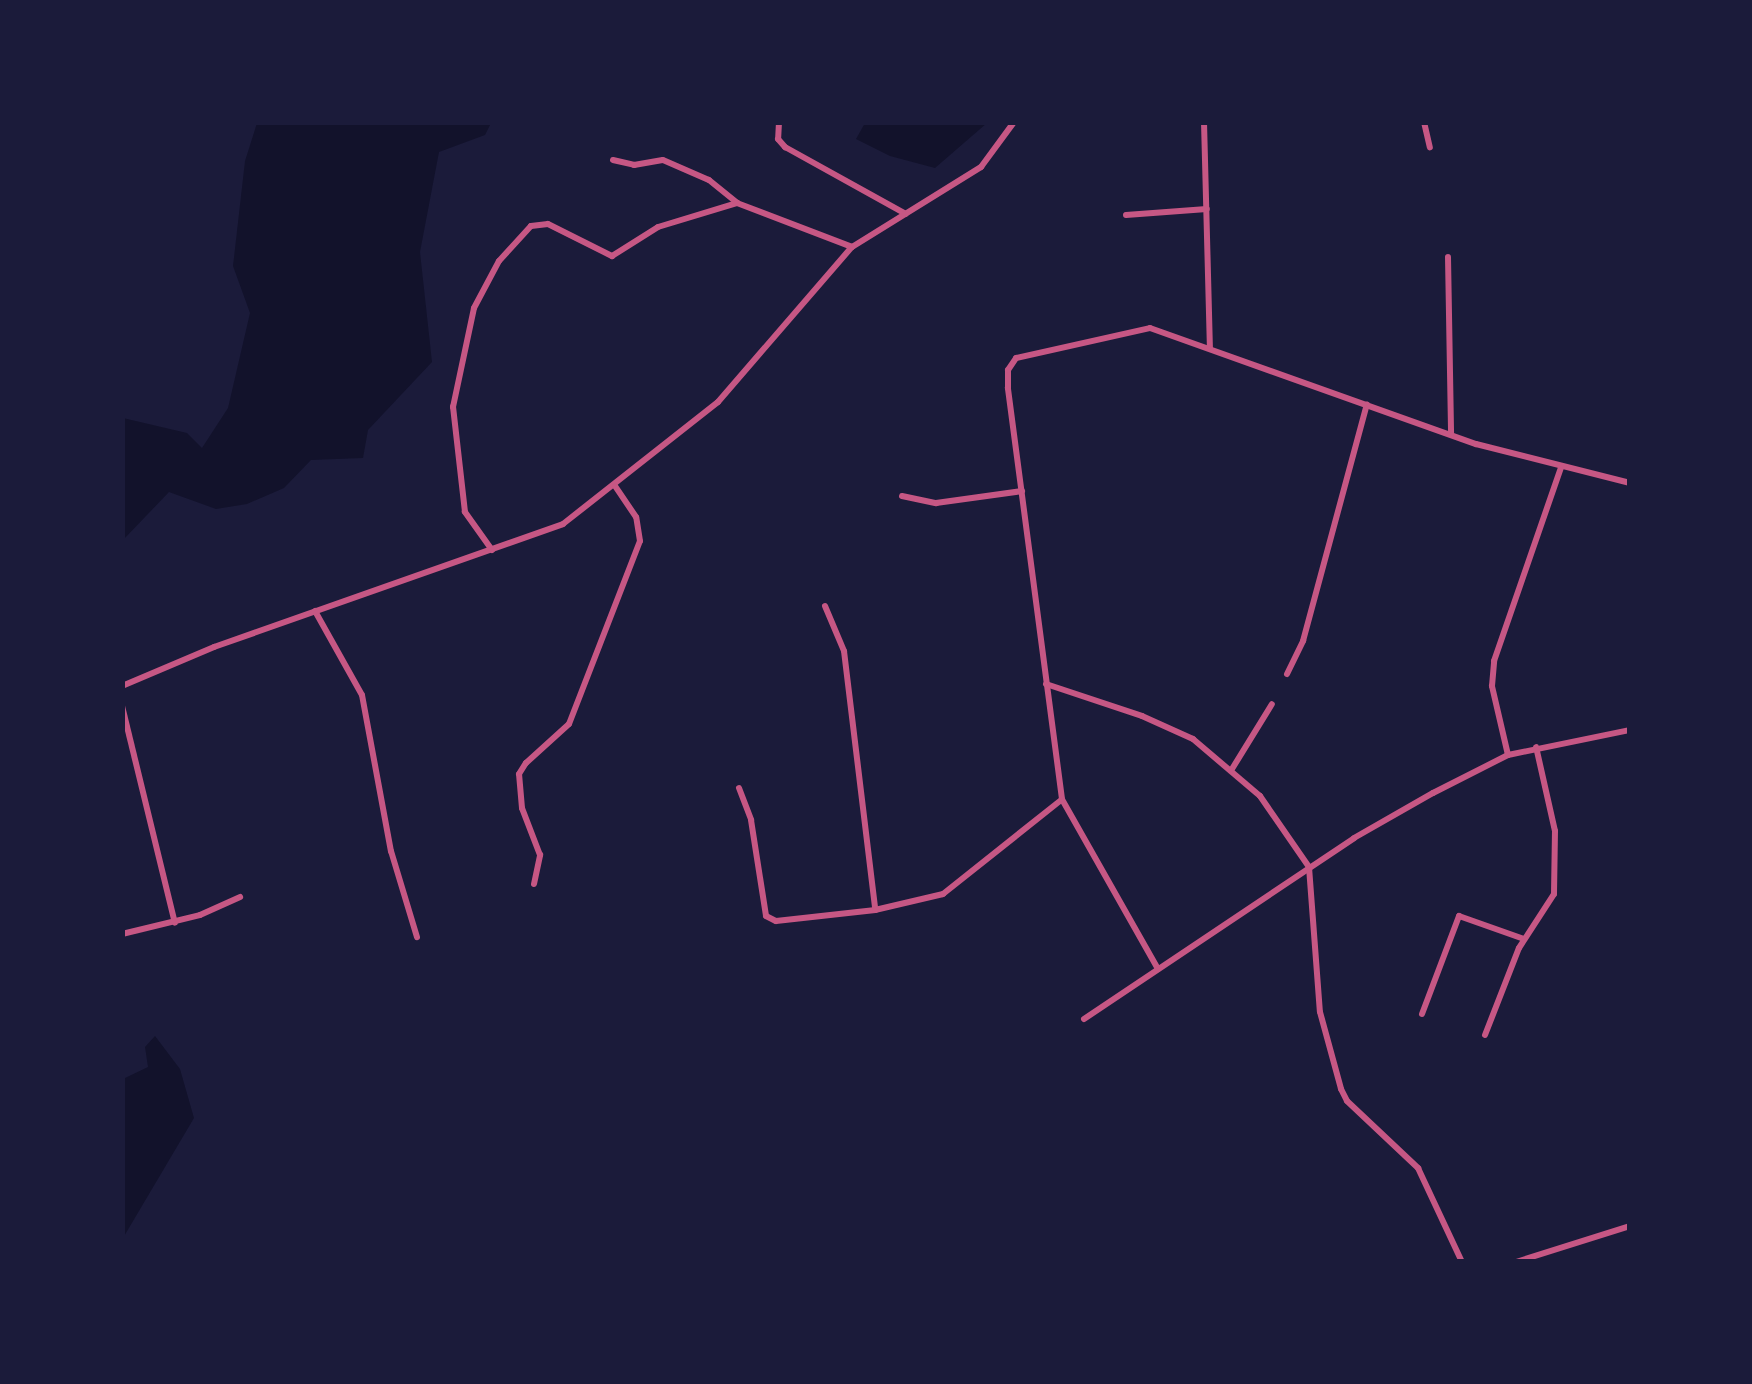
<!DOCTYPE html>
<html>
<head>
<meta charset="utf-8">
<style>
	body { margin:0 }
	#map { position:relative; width:1752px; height:1384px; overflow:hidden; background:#1b1b3a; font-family:Ubuntu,sans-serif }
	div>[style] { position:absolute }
	.water>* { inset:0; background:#12122b }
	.minor>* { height:6px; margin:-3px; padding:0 3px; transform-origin:3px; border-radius:3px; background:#c65784 }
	span { translate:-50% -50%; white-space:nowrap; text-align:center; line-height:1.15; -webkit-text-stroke:9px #1b1b3a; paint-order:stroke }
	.frame { position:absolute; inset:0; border:125px solid #1b1b3a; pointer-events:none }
</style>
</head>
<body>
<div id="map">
	<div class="water">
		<div style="clip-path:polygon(257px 123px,491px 123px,485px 135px,439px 152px,420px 252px,432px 362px,368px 430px,363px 458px,311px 460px,284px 488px,247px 504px,216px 509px,169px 492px,123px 540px,123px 418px,187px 433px,202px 448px,228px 408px,250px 313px,233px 266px,245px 161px)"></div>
		<div style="clip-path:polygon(865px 123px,865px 122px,987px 123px,935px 168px,890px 156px,856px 139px)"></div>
		<div style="clip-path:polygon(155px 1036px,180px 1069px,194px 1118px,123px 1238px,123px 1079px,148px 1067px,145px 1047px)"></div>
	</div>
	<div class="minor">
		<div style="left:779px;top:122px;width:17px;rotate:93deg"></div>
		<div style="left:778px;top:139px;width:11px;rotate:49deg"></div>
		<div style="left:785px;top:147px;width:138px;rotate:29deg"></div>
		<div style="left:1204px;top:122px;width:226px;rotate:88.5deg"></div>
		<div style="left:1424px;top:122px;width:26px;rotate:77deg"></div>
		<div style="left:613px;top:160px;width:22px;rotate:13deg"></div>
		<div style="left:634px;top:165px;width:29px;rotate:-10deg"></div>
		<div style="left:663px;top:160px;width:50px;rotate:23.5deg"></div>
		<div style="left:709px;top:180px;width:35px;rotate:39deg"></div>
		<div style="left:1126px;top:215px;width:81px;rotate:-4.2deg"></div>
		<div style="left:1448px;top:257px;width:177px;rotate:89deg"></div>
		<div style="left:902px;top:496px;width:35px;rotate:12deg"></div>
		<div style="left:936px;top:503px;width:87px;rotate:-7.9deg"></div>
		<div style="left:492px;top:550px;width:47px;rotate:-125.4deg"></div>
		<div style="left:465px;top:512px;width:106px;rotate:-96.5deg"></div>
		<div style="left:453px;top:407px;width:101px;rotate:-78deg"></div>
		<div style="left:474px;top:308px;width:53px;rotate:-62deg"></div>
		<div style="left:499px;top:261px;width:47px;rotate:-47.6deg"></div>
		<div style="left:531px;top:226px;width:17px;rotate:-7deg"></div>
		<div style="left:548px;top:224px;width:72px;rotate:26.6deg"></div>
		<div style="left:612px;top:256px;width:54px;rotate:-32.2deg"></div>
		<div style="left:658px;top:227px;width:83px;rotate:-16.9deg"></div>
		<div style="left:737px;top:203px;width:123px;rotate:20.9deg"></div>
		<div style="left:825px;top:606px;width:49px;rotate:67.1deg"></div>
		<div style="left:844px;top:651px;width:260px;rotate:83.1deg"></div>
		<div style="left:315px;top:611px;width:96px;rotate:60.8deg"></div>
		<div style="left:362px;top:695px;width:159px;rotate:79.5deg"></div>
		<div style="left:391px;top:851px;width:90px;rotate:73.2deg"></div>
		<div style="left:1287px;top:674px;width:37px;rotate:-64deg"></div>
		<div style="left:1303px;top:641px;width:245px;rotate:-74.9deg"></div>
		<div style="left:1046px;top:684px;width:101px;rotate:18.4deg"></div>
		<div style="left:1142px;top:716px;width:56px;rotate:24.3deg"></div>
		<div style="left:1193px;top:739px;width:88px;rotate:40.4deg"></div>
		<div style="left:1260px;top:796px;width:86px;rotate:55.4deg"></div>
		<div style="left:1309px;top:867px;width:145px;rotate:85.7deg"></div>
		<div style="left:1320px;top:1012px;width:80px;rotate:74.7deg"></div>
		<div style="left:1341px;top:1089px;width:13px;rotate:63deg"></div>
		<div style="left:1347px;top:1101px;width:98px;rotate:43.3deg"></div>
		<div style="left:1418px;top:1168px;width:104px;rotate:64.9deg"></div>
		<div style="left:122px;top:686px;width:100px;rotate:-23deg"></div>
		<div style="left:214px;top:647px;width:370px;rotate:-19.4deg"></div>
		<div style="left:563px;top:524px;width:197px;rotate:-38.2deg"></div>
		<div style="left:718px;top:402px;width:205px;rotate:-49.2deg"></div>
		<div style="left:852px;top:247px;width:152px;rotate:-31.8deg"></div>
		<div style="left:981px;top:167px;width:56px;rotate:-53.7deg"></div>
		<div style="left:122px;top:706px;width:223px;rotate:76.3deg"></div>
		<div style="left:1508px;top:755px;width:71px;rotate:-103.1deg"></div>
		<div style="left:1492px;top:686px;width:25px;rotate:-85deg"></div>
		<div style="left:1494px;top:661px;width:204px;rotate:-70.9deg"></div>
		<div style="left:1232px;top:769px;width:76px;rotate:-58.4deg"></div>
		<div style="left:739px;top:788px;width:34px;rotate:69deg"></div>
		<div style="left:751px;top:820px;width:97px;rotate:81.1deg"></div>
		<div style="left:766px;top:916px;width:11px;rotate:27deg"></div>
		<div style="left:776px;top:921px;width:100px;rotate:-6.3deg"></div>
		<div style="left:875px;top:910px;width:70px;rotate:-13.2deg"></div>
		<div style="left:943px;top:894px;width:151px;rotate:-38.5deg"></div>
		<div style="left:534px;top:884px;width:30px;rotate:-78deg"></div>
		<div style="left:540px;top:855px;width:50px;rotate:-111deg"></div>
		<div style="left:522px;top:808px;width:34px;rotate:-95deg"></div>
		<div style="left:519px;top:774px;width:13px;rotate:-58deg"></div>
		<div style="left:526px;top:763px;width:58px;rotate:-42.2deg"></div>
		<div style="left:569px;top:724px;width:196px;rotate:-68.8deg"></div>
		<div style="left:640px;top:541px;width:24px;rotate:-99deg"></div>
		<div style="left:636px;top:517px;width:37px;rotate:-124deg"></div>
		<div style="left:122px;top:934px;width:80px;rotate:-13.7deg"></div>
		<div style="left:200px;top:915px;width:44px;rotate:-24.2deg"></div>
		<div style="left:1158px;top:969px;width:195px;rotate:-119.5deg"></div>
		<div style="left:1062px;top:799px;width:415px;rotate:-97.5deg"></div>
		<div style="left:1008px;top:388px;width:18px;rotate:-90deg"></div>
		<div style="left:1008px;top:370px;width:14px;rotate:-56deg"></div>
		<div style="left:1016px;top:358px;width:137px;rotate:-12.6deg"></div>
		<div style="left:1150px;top:328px;width:346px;rotate:19.6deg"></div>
		<div style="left:1476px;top:444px;width:159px;rotate:14.2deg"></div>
		<div style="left:1422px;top:1014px;width:105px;rotate:-69.3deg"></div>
		<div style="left:1459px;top:916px;width:69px;rotate:19.5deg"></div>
		<div style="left:1084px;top:1019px;width:325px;rotate:-33.8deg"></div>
		<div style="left:1354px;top:838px;width:91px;rotate:-29.7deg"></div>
		<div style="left:1433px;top:793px;width:84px;rotate:-26.9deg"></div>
		<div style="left:1508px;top:755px;width:125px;rotate:-11.6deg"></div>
		<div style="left:1485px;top:1035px;width:93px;rotate:-68.7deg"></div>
		<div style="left:1519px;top:948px;width:64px;rotate:-57.1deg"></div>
		<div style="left:1554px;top:894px;width:63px;rotate:-89.1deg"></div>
		<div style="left:1555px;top:831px;width:86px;rotate:-102.7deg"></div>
		<div style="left:1516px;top:1262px;width:120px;rotate:-17.5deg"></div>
	</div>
	<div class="frame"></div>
</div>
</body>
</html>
